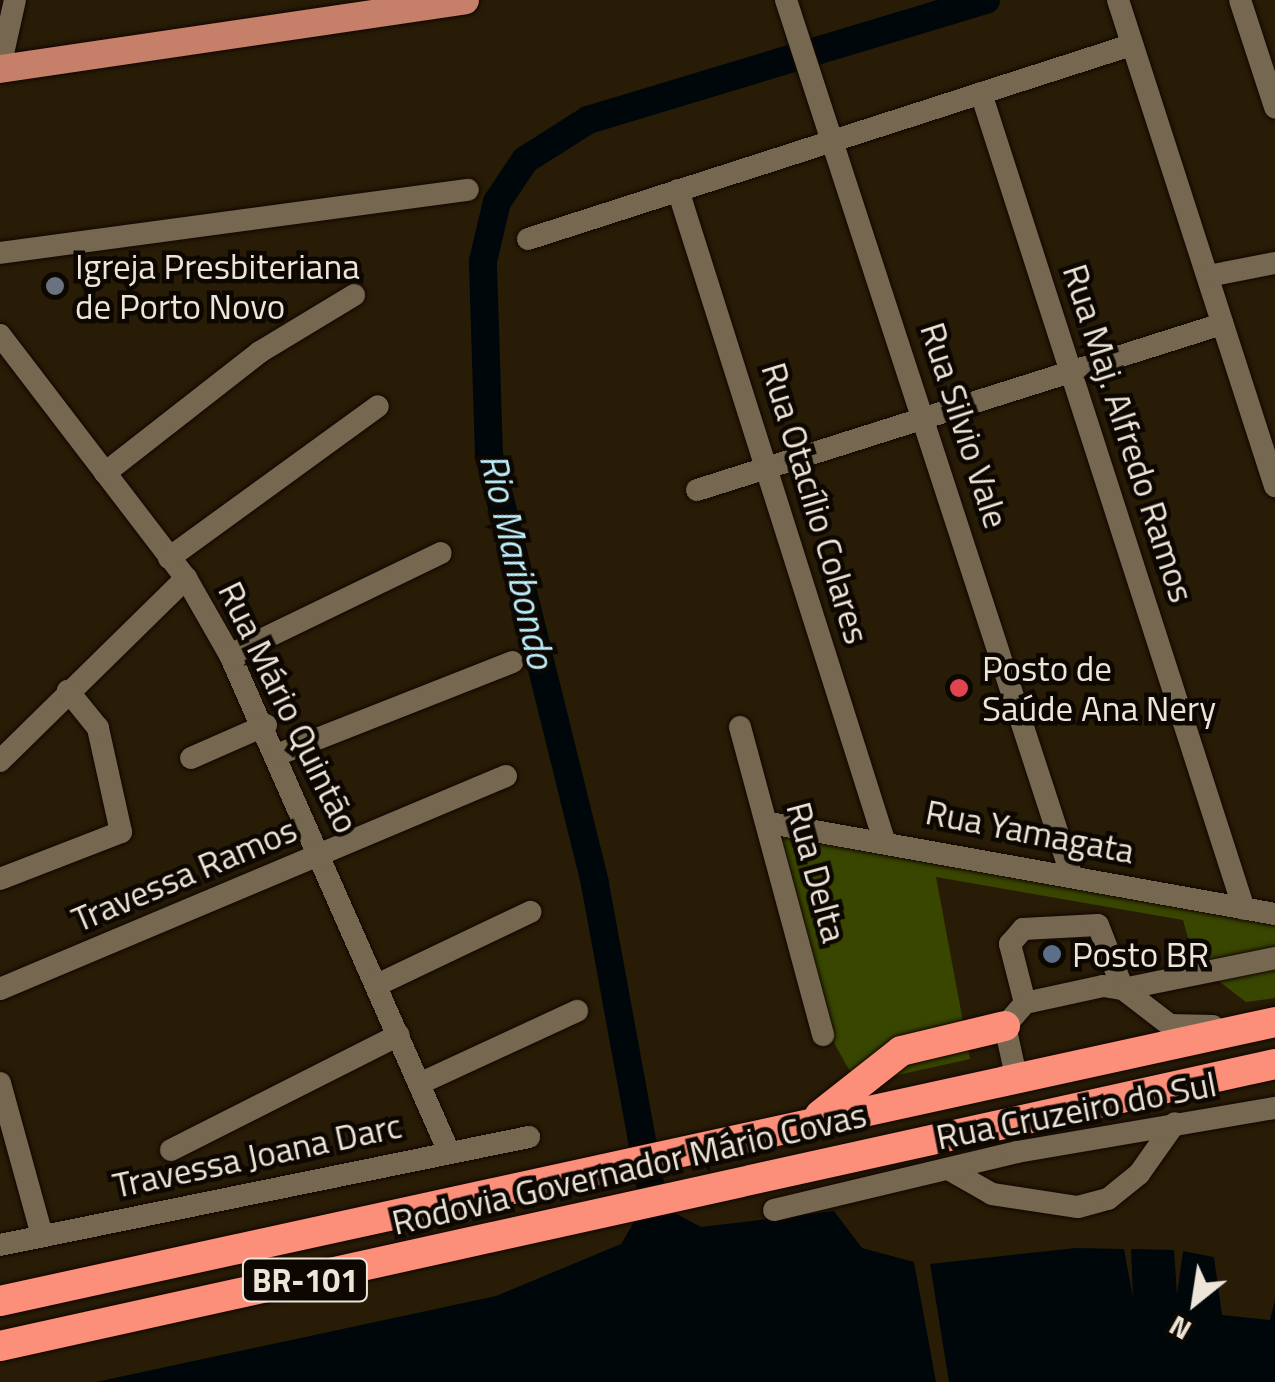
<!DOCTYPE html>
<html>
<head>
<meta charset="utf-8">
<style>
	body { margin:0 }
	#map { position:relative; width:1275px; height:1382px; overflow:hidden; background:#281c07; font-family:"Titillium Web",sans-serif }
	div>[style] { position:absolute }
	.green>* { inset:0; background:#394600 }
	.water>* { inset:0; background:#00070a }
	.river>* { height:28px; margin:-14px; padding:0 14px; transform-origin:14px; border-radius:14px; background:#00070a }
	.roads { filter:drop-shadow(0 0 2px #110600) drop-shadow(0 0 2px #110600) }
	.minor>* { height:22px; margin:-11px; padding:0 11px; transform-origin:11px; border-radius:11px; background:#766750 }
	.major>* { height:28px; margin:-14px; padding:0 14px; transform-origin:14px; border-radius:14px; background:#c67f69 }
	.highway>* { height:30px; margin:-15px; padding:0 15px; transform-origin:15px; border-radius:15px; background:#fc8f7a }
	.dots>* { width:28px; height:28px; translate:-50% -50%; box-sizing:border-box; border:5px solid #0d0702; border-radius:50% }
	span { translate:-50% -50%; white-space:nowrap; text-align:center; line-height:1.15; -webkit-text-stroke:9px #0d0702; paint-order:stroke }
	.shield-label span { padding:2px 8px; background:#0d0702; border:2px solid; border-radius:8px; -webkit-text-stroke-width:0 }
	.shield-label { font-size:32px; color:#eee5d9; font-weight:700 }
	.poi-label { font-size:35px; color:#eee5d9 }
	.left { translate:0 -50%; text-align:left }
	.street-label { font-size:35px; color:#eee5d9 }
	.water-label { font-size:38px; color:#bcedfa; font-style:italic }
	.north { position:absolute; left:1145px; top:1252px; width:100px; height:100px; -webkit-text-stroke:8px #0d0702; paint-order:stroke; rotate:210deg; font-size:28px; font-weight:700; line-height:40px; text-align:center; color:#eee5d9 }
	.north::after { content:''; display:block; margin:auto; width:35px; height:45px; background:#eee5d9; clip-path:polygon(50% 0,100% 100%,50% 72%,0 100%) }
</style>
</head>
<body>
<div id="map">
	<div class="green">
		<div style="clip-path:polygon(781px 836px,1275px 921px,1275px 998px,1246px 1002px,1195px 963px,1183px 920px,936px 877px,970px 1059px,857px 1084px,823px 1023px)"></div>
	</div>
	<div class="water">
		<div style="clip-path:polygon(834px 1211px,862px 1248px,914px 1262px,936px 1382px,96px 1382px,496px 1296px,621px 1244px,637px 1217px,673px 1212px,701px 1227px)"></div>
		<div style="clip-path:polygon(1076px 1248px,1124px 1249px,1133px 1298px,1131px 1249px,1174px 1250px,1177px 1295px,1183px 1251px,1214px 1257px,1222px 1315px,1270px 1320px,1275px 1300px,1275px 1382px,949px 1382px,930px 1264px)"></div>
	</div>
	<div class="river">
		<div style="left:655px;top:1211px;width:333px;rotate:-100.4deg"></div>
		<div style="left:595px;top:883px;width:440px;rotate:-103.9deg"></div>
		<div style="left:489px;top:456px;width:195px;rotate:-91.8deg"></div>
		<div style="left:483px;top:261px;width:61px;rotate:-76.7deg"></div>
		<div style="left:497px;top:202px;width:50px;rotate:-56.3deg"></div>
		<div style="left:525px;top:160px;width:75px;rotate:-32.4deg"></div>
		<div style="left:588px;top:120px;width:416px;rotate:-16.8deg"></div>
	</div>
	<div class="roads">
		<div class="minor">
			<div style="left:786px;top:0;width:919px;rotate:71.94deg"></div>
			<div style="left:1118px;top:0;width:511px;rotate:72.1deg"></div>
			<div style="left:1240px;top:0;width:113px;rotate:71.9deg"></div>
			<div style="left:0;top:67px;width:69px;rotate:-77.4deg"></div>
			<div style="left:981px;top:93px;width:857px;rotate:72.14deg"></div>
			<div style="left:678px;top:190px;width:682px;rotate:72.42deg"></div>
			<div style="left:528px;top:239px;width:633px;rotate:-17.83deg"></div>
			<div style="left:0;top:253px;width:472px;rotate:-7.7deg"></div>
			<div style="left:1208px;top:276px;width:68px;rotate:-11deg"></div>
			<div style="left:0;top:335px;width:306px;rotate:52.6deg"></div>
			<div style="left:186px;top:578px;width:89px;rotate:60.3deg"></div>
			<div style="left:230px;top:655px;width:541px;rotate:66.23deg"></div>
			<div style="left:105px;top:473px;width:197px;rotate:-38deg"></div>
			<div style="left:260px;top:352px;width:110px;rotate:-31.2deg"></div>
			<div style="left:697px;top:490px;width:551px;rotate:-17.55deg"></div>
			<div style="left:169px;top:558px;width:258px;rotate:-36deg"></div>
			<div style="left:230px;top:655px;width:234px;rotate:-25.8deg"></div>
			<div style="left:740px;top:727px;width:319px;rotate:74.9deg"></div>
			<div style="left:279px;top:754px;width:251px;rotate:-21.5deg"></div>
			<div style="left:191px;top:758px;width:82px;rotate:-23.7deg"></div>
			<div style="left:0;top:761px;width:261px;rotate:-44.5deg"></div>
			<div style="left:770px;top:823px;width:513px;rotate:10.21deg"></div>
			<div style="left:0;top:879px;width:130px;rotate:-21.2deg"></div>
			<div style="left:121px;top:832px;width:107px;rotate:-102.5deg"></div>
			<div style="left:98px;top:728px;width:48px;rotate:-129deg"></div>
			<div style="left:377px;top:985px;width:170px;rotate:-25.5deg"></div>
			<div style="left:0;top:989px;width:549px;rotate:-22.83deg"></div>
			<div style="left:1025px;top:1003px;width:61px;rotate:-104.3deg"></div>
			<div style="left:1010px;top:944px;width:20px;rotate:-49deg"></div>
			<div style="left:1023px;top:929px;width:75px;rotate:-3.1deg"></div>
			<div style="left:1098px;top:925px;width:69px;rotate:68.7deg"></div>
			<div style="left:1123px;top:989px;width:155px;rotate:-11.5deg"></div>
			<div style="left:1016px;top:1076px;width:51px;rotate:-102.4deg"></div>
			<div style="left:1005px;top:1026px;width:30px;rotate:-49deg"></div>
			<div style="left:1025px;top:1003px;width:80px;rotate:-12.3deg"></div>
			<div style="left:1103px;top:986px;width:20px;rotate:9deg"></div>
			<div style="left:1123px;top:989px;width:59px;rotate:37.5deg"></div>
			<div style="left:1170px;top:1025px;width:43px;rotate:1.3deg"></div>
			<div style="left:0;top:1083px;width:159px;rotate:74.6deg"></div>
			<div style="left:421px;top:1083px;width:172px;rotate:-24.8deg"></div>
			<div style="left:171px;top:1150px;width:255px;rotate:-26.8deg"></div>
			<div style="left:950px;top:1170px;width:48px;rotate:29.7deg"></div>
			<div style="left:992px;top:1194px;width:87px;rotate:8.6deg"></div>
			<div style="left:1078px;top:1207px;width:31px;rotate:-15deg"></div>
			<div style="left:1108px;top:1199px;width:40px;rotate:-39deg"></div>
			<div style="left:1139px;top:1174px;width:62px;rotate:-54.8deg"></div>
			<div style="left:774px;top:1210px;width:250px;rotate:-13.4deg"></div>
			<div style="left:1017px;top:1152px;width:262px;rotate:-9.7deg"></div>
			<div style="left:0;top:1245px;width:540px;rotate:-11.54deg"></div>
		</div>
		<div class="major">
			<div style="left:0;top:69px;width:470px;rotate:-8.4deg"></div>
		</div>
		<div class="highway">
			<div style="left:820px;top:1115px;width:103px;rotate:-38.3deg"></div>
			<div style="left:901px;top:1051px;width:107px;rotate:-13.5deg"></div>
			<div style="left:0;top:1301px;width:1305px;rotate:-12.34deg"></div>
			<div style="left:0;top:1346px;width:1306px;rotate:-12.47deg"></div>
		</div>
	</div>
	<div class="dots">
		<div style="left:55px;top:286px;background:#6b7280"></div>
		<div style="left:959px;top:688px;background:#e0444e"></div>
		<div style="left:1052px;top:954px;background:#5c6f8a"></div>
	</div>
	<div class="shield-label">
		<span style="left:305px;top:1280px">BR-101</span>
	</div>
	<div class="poi-label">
		<span class="left" style="left:75px;top:286px">Igreja Presbiteriana<br>de Porto Novo</span>
		<span class="left" style="left:982px;top:688px">Posto de<br>Saúde Ana Nery</span>
		<span class="left" style="left:1072px;top:954px">Posto BR</span>
	</div>
	<div class="street-label">
		<span style="left:965px;top:425px;rotate:72deg">Rua Silvio Vale</span>
		<span style="left:1129px;top:433px;rotate:72deg">Rua Maj. Alfredo Ramos</span>
		<span style="left:816px;top:503px;rotate:73deg">Rua Otacílio Colares</span>
		<span style="left:289px;top:707px;rotate:64deg">Rua Mário Quintão</span>
		<span style="left:1030px;top:831px;rotate:11deg">Rua Yamagata</span>
		<span style="left:817px;top:872px;rotate:75deg">Rua Delta</span>
		<span style="left:184px;top:874px;rotate:-23deg">Travessa Ramos</span>
		<span style="left:1076px;top:1110px;rotate:-11deg">Rua Cruzeiro do Sul</span>
		<span style="left:257px;top:1155px;rotate:-12deg">Travessa Joana Darc</span>
		<span style="left:629px;top:1168px;rotate:-13deg">Rodovia Governador Mário Covas</span>
	</div>
	<div class="water-label">
		<span style="left:517px;top:561px;rotate:77deg">Rio Maribondo</span>
	</div>
	<div class="north">N</div>
</div>
</body>
</html>
